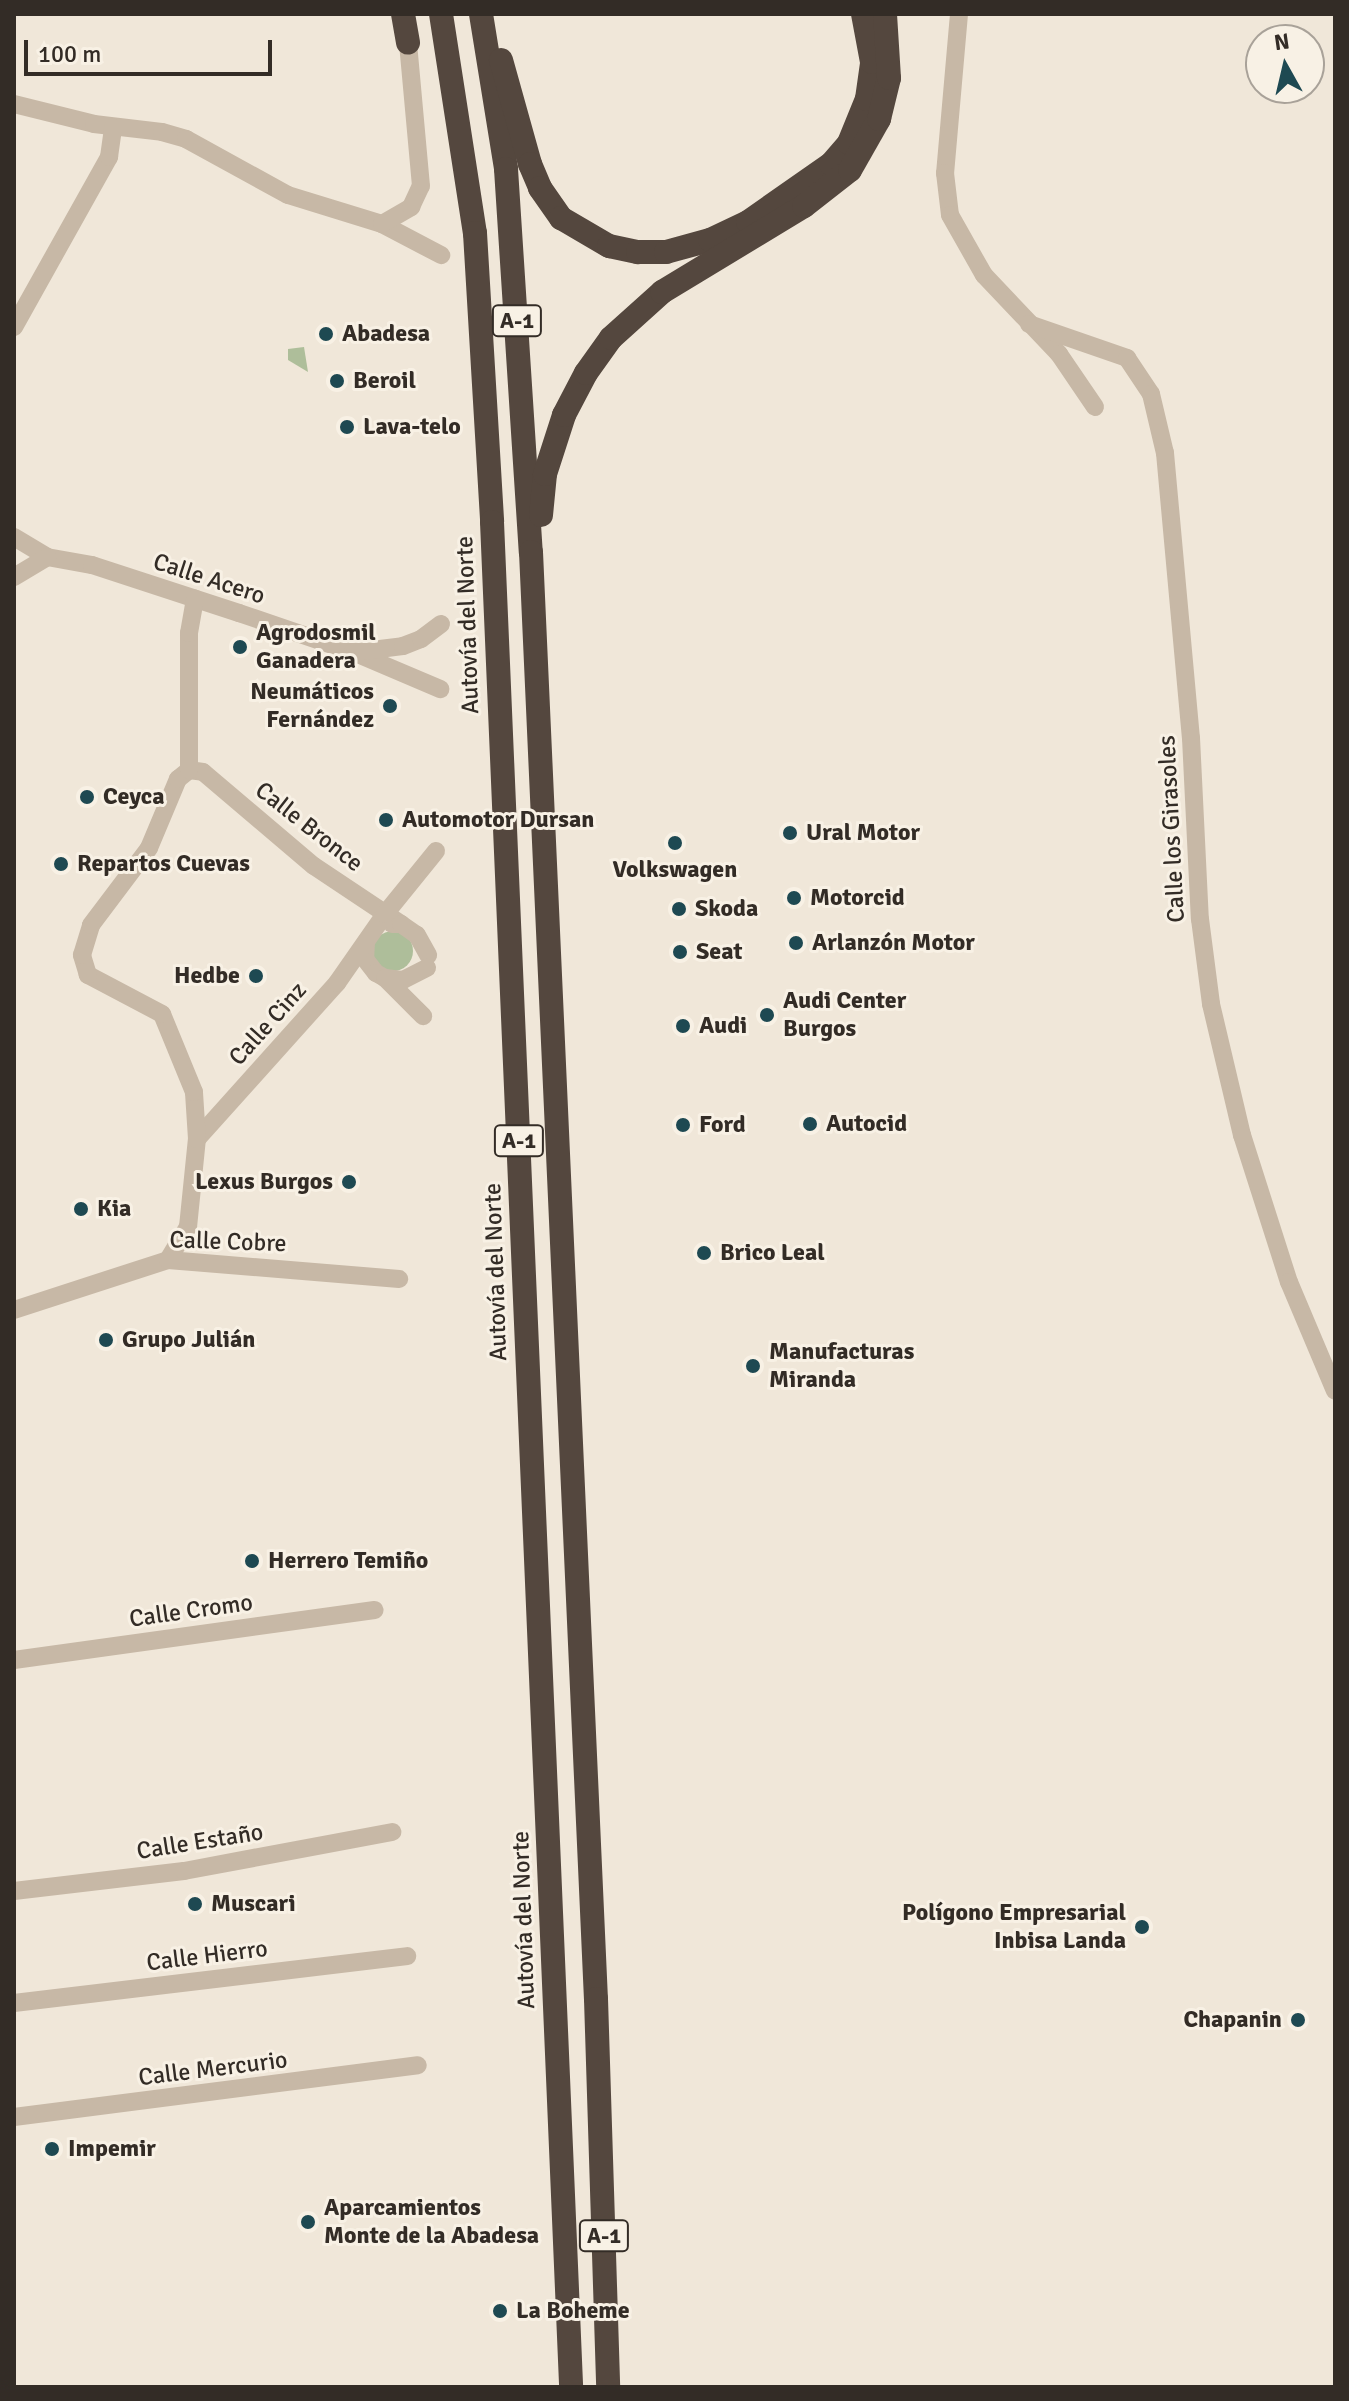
<!DOCTYPE html>
<html>
<head>
<meta charset="utf-8">
<style>
	body { margin:0 }
	#map { position:relative; width:1349px; height:2401px; overflow:hidden; background:#f0e7d9; font-family:Signika,sans-serif }
	div>[style] { position:absolute }
	.green>* { inset:0; background:#aebe9a }
	.round { border-radius:50% }
	.minor>* { height:18px; margin:-9px; padding:0 9px; transform-origin:9px; border-radius:9px; background:#c7b8a6 }
	.highway>* { height:24px; margin:-12px; padding:0 12px; transform-origin:12px; border-radius:12px; background:#54473e }
	.dots>* { width:22px; height:22px; translate:-50% -50%; box-sizing:border-box; border:4px solid #f8f1e5; border-radius:50% }
	span { translate:-50% -50%; white-space:nowrap; text-align:center; line-height:1.15; -webkit-text-stroke:6px #f8f1e5; paint-order:stroke }
	.shield-label span { padding:2px 6px; background:#f8f1e5; border:2px solid; border-radius:6px; -webkit-text-stroke-width:0 }
	.shield-label { font-size:22px; color:#332c26; font-weight:700 }
	.poi-label { font-size:24px; color:#332c26; font-weight:700 }
	.left { translate:0 -50%; text-align:left }
	.right { translate:-100% -50%; text-align:right }
	.street-label { font-size:24px; color:#332c26 }
	.frame { position:absolute; inset:0; border:16px solid #332c26; pointer-events:none }
	.north { position:absolute; left:1245px; top:24px; width:80px; height:80px; box-sizing:border-box; background:#f8f1e5; border:2px solid #a9a299; border-radius:50%; rotate:352deg; font-size:22px; font-weight:700; line-height:32px; text-align:center; color:#332c26 }
	.north::after { content:''; display:block; margin:auto; width:28px; height:36px; background:#1e4952; clip-path:polygon(50% 0,100% 100%,50% 72%,0 100%) }
	.scale { position:absolute; left:24px; top:40px; width:248px; height:36px; box-sizing:border-box; border:4px solid #332c26; border-top:0; padding-left:10px; font-size:24px; line-height:28px; white-space:nowrap; color:#332c26; -webkit-text-stroke:6px #f8f1e5; paint-order:stroke }
</style>
</head>
<body>
<div id="map">
	<div class="green">
		<div style="clip-path:polygon(304px 347px,308px 372px,288px 360px,288px 349px)"></div>
		<div class="round" style="left:373px;top:931px;width:40px;height:40px"></div>
	</div>
	<div class="minor">
		<div style="left:959px;top:14px;width:160px;rotate:95deg"></div>
		<div style="left:945px;top:173px;width:42px;rotate:83.2deg"></div>
		<div style="left:950px;top:215px;width:69px;rotate:60.5deg"></div>
		<div style="left:984px;top:275px;width:109px;rotate:46.5deg"></div>
		<div style="left:1059px;top:354px;width:64px;rotate:55.8deg"></div>
		<div style="left:14px;top:104px;width:82px;rotate:14deg"></div>
		<div style="left:94px;top:124px;width:68px;rotate:6.7deg"></div>
		<div style="left:162px;top:132px;width:25px;rotate:16deg"></div>
		<div style="left:186px;top:139px;width:116px;rotate:28.8deg"></div>
		<div style="left:288px;top:195px;width:98px;rotate:17.1deg"></div>
		<div style="left:382px;top:224px;width:67px;rotate:27.7deg"></div>
		<div style="left:382px;top:224px;width:34px;rotate:-30deg"></div>
		<div style="left:411px;top:207px;width:23px;rotate:-65deg"></div>
		<div style="left:421px;top:186px;width:144px;rotate:-95.2deg"></div>
		<div style="left:1029px;top:324px;width:104px;rotate:19.1deg"></div>
		<div style="left:1127px;top:358px;width:43px;rotate:56.3deg"></div>
		<div style="left:1151px;top:394px;width:61px;rotate:76.7deg"></div>
		<div style="left:1165px;top:453px;width:286px;rotate:84.8deg"></div>
		<div style="left:1191px;top:738px;width:181px;rotate:87.2deg"></div>
		<div style="left:1200px;top:919px;width:86px;rotate:82.6deg"></div>
		<div style="left:1211px;top:1004px;width:135px;rotate:76.7deg"></div>
		<div style="left:1242px;top:1135px;width:154px;rotate:72.3deg"></div>
		<div style="left:1289px;top:1282px;width:118px;rotate:67.1deg"></div>
		<div style="left:14px;top:327px;width:195px;rotate:-60.8deg"></div>
		<div style="left:109px;top:157px;width:30px;rotate:-82deg"></div>
		<div style="left:14px;top:537px;width:39px;rotate:31deg"></div>
		<div style="left:47px;top:557px;width:46px;rotate:10.1deg"></div>
		<div style="left:92px;top:565px;width:155px;rotate:18.1deg"></div>
		<div style="left:239px;top:613px;width:120px;rotate:18.9deg"></div>
		<div style="left:353px;top:652px;width:95px;rotate:23deg"></div>
		<div style="left:14px;top:577px;width:39px;rotate:-31deg"></div>
		<div style="left:355px;top:652px;width:48px;rotate:-7.1deg"></div>
		<div style="left:403px;top:646px;width:19px;rotate:-21deg"></div>
		<div style="left:421px;top:639px;width:25px;rotate:-37deg"></div>
		<div style="left:189px;top:770px;width:14px;rotate:8deg"></div>
		<div style="left:203px;top:772px;width:145px;rotate:40.3deg"></div>
		<div style="left:314px;top:866px;width:105px;rotate:33.7deg"></div>
		<div style="left:392px;top:924px;width:9px"></div>
		<div style="left:401px;top:924px;width:19px;rotate:35deg"></div>
		<div style="left:417px;top:935px;width:23px;rotate:61deg"></div>
		<div style="left:366px;top:942px;width:17px;rotate:93deg"></div>
		<div style="left:365px;top:959px;width:18px;rotate:52deg"></div>
		<div style="left:376px;top:973px;width:10px;rotate:29deg"></div>
		<div style="left:385px;top:978px;width:18px;rotate:6deg"></div>
		<div style="left:403px;top:980px;width:27px;rotate:-27deg"></div>
		<div style="left:385px;top:978px;width:54px;rotate:45deg"></div>
		<div style="left:197px;top:1139px;width:210px;rotate:-48.1deg"></div>
		<div style="left:337px;top:983px;width:84px;rotate:-55.2deg"></div>
		<div style="left:385px;top:914px;width:81px;rotate:-51deg"></div>
		<div style="left:168px;top:1260px;width:39px;rotate:-59deg"></div>
		<div style="left:188px;top:1227px;width:88px;rotate:-84.2deg"></div>
		<div style="left:197px;top:1139px;width:47px;rotate:-93.7deg"></div>
		<div style="left:194px;top:1092px;width:84px;rotate:-112.3deg"></div>
		<div style="left:162px;top:1014px;width:84px;rotate:-152.2deg"></div>
		<div style="left:88px;top:975px;width:21px;rotate:-107deg"></div>
		<div style="left:82px;top:955px;width:31px;rotate:-73deg"></div>
		<div style="left:91px;top:925px;width:96px;rotate:-53deg"></div>
		<div style="left:149px;top:848px;width:75px;rotate:-67.2deg"></div>
		<div style="left:178px;top:779px;width:14px;rotate:-39deg"></div>
		<div style="left:189px;top:770px;width:137px;rotate:-90deg"></div>
		<div style="left:189px;top:633px;width:35px;rotate:-80deg"></div>
		<div style="left:14px;top:1310px;width:162px;rotate:-18deg"></div>
		<div style="left:168px;top:1260px;width:232px;rotate:4.7deg"></div>
		<div style="left:14px;top:1660px;width:364px;rotate:-7.9deg"></div>
		<div style="left:14px;top:1891px;width:171px;rotate:-6.7deg"></div>
		<div style="left:184px;top:1871px;width:212px;rotate:-10.6deg"></div>
		<div style="left:14px;top:2003px;width:396px;rotate:-6.8deg"></div>
		<div style="left:14px;top:2117px;width:407px;rotate:-7.3deg"></div>
	</div>
	<div class="highway">
		<div style="left:403px;top:14px;width:29px;rotate:80deg"></div>
		<div style="left:441px;top:14px;width:222px;rotate:81.2deg"></div>
		<div style="left:475px;top:233px;width:289px;rotate:86.6deg"></div>
		<div style="left:492px;top:522px;width:1867px;rotate:87.57deg"></div>
		<div style="left:481px;top:14px;width:157px;rotate:80.8deg"></div>
		<div style="left:506px;top:169px;width:384px;rotate:86.3deg"></div>
		<div style="left:531px;top:552px;width:1448px;rotate:87.43deg"></div>
		<div style="left:596px;top:1999px;width:388px;rotate:88.2deg"></div>
		<div style="left:501px;top:60px;width:108px;rotate:74.4deg"></div>
		<div style="left:530px;top:164px;width:26px;rotate:67deg"></div>
		<div style="left:540px;top:188px;width:37px;rotate:55deg"></div>
		<div style="left:561px;top:218px;width:56px;rotate:30.3deg"></div>
		<div style="left:609px;top:246px;width:30px;rotate:12deg"></div>
		<div style="left:638px;top:252px;width:28px"></div>
		<div style="left:666px;top:252px;width:46px;rotate:-15.3deg"></div>
		<div style="left:710px;top:240px;width:42px;rotate:-25.3deg"></div>
		<div style="left:748px;top:222px;width:101px;rotate:-34.9deg"></div>
		<div style="left:831px;top:164px;width:28px;rotate:-49deg"></div>
		<div style="left:849px;top:143px;width:48px;rotate:-67.8deg"></div>
		<div style="left:867px;top:99px;width:37px;rotate:-82deg"></div>
		<div style="left:872px;top:62px;width:49px;rotate:-100.6deg"></div>
		<div style="left:541px;top:515px;width:41px;rotate:-84.4deg"></div>
		<div style="left:545px;top:474px;width:62px;rotate:-72.1deg"></div>
		<div style="left:564px;top:415px;width:47px;rotate:-62.4deg"></div>
		<div style="left:586px;top:373px;width:43px;rotate:-54.5deg"></div>
		<div style="left:611px;top:338px;width:69px;rotate:-42deg"></div>
		<div style="left:662px;top:292px;width:166px;rotate:-31.2deg"></div>
		<div style="left:804px;top:206px;width:58px;rotate:-38deg"></div>
		<div style="left:850px;top:170px;width:59px;rotate:-60.4deg"></div>
		<div style="left:879px;top:119px;width:42px;rotate:-76.3deg"></div>
		<div style="left:889px;top:78px;width:64px;rotate:-93.6deg"></div>
	</div>
	<div class="dots">
		<div style="left:326px;top:334px;background:#1e4952"></div>
		<div style="left:337px;top:381px;background:#1e4952"></div>
		<div style="left:347px;top:427px;background:#1e4952"></div>
		<div style="left:240px;top:647px;background:#1e4952"></div>
		<div style="left:390px;top:706px;background:#1e4952"></div>
		<div style="left:87px;top:797px;background:#1e4952"></div>
		<div style="left:386px;top:820px;background:#1e4952"></div>
		<div style="left:790px;top:833px;background:#1e4952"></div>
		<div style="left:675px;top:843px;background:#1e4952"></div>
		<div style="left:61px;top:864px;background:#1e4952"></div>
		<div style="left:794px;top:898px;background:#1e4952"></div>
		<div style="left:679px;top:909px;background:#1e4952"></div>
		<div style="left:796px;top:943px;background:#1e4952"></div>
		<div style="left:680px;top:952px;background:#1e4952"></div>
		<div style="left:256px;top:976px;background:#1e4952"></div>
		<div style="left:767px;top:1015px;background:#1e4952"></div>
		<div style="left:683px;top:1026px;background:#1e4952"></div>
		<div style="left:810px;top:1124px;background:#1e4952"></div>
		<div style="left:683px;top:1125px;background:#1e4952"></div>
		<div style="left:349px;top:1182px;background:#1e4952"></div>
		<div style="left:81px;top:1209px;background:#1e4952"></div>
		<div style="left:704px;top:1253px;background:#1e4952"></div>
		<div style="left:106px;top:1340px;background:#1e4952"></div>
		<div style="left:753px;top:1366px;background:#1e4952"></div>
		<div style="left:252px;top:1561px;background:#1e4952"></div>
		<div style="left:195px;top:1904px;background:#1e4952"></div>
		<div style="left:1142px;top:1927px;background:#1e4952"></div>
		<div style="left:1298px;top:2020px;background:#1e4952"></div>
		<div style="left:52px;top:2149px;background:#1e4952"></div>
		<div style="left:308px;top:2222px;background:#1e4952"></div>
		<div style="left:500px;top:2311px;background:#1e4952"></div>
	</div>
	<div class="shield-label">
		<span style="left:517px;top:321px">A-1</span>
		<span style="left:519px;top:1141px">A-1</span>
		<span style="left:604px;top:2236px">A-1</span>
	</div>
	<div class="poi-label">
		<span class="left" style="left:342px;top:334px">Abadesa</span>
		<span class="left" style="left:353px;top:381px">Beroil</span>
		<span class="left" style="left:363px;top:427px">Lava-telo</span>
		<span class="left" style="left:256px;top:647px">Agrodosmil<br>Ganadera</span>
		<span class="right" style="left:374px;top:706px">Neumáticos<br>Fernández</span>
		<span class="left" style="left:103px;top:797px">Ceyca</span>
		<span class="left" style="left:402px;top:820px">Automotor Dursan</span>
		<span class="left" style="left:806px;top:833px">Ural Motor</span>
		<span class="left" style="left:77px;top:864px">Repartos Cuevas</span>
		<span style="left:675px;top:870px">Volkswagen</span>
		<span class="left" style="left:810px;top:898px">Motorcid</span>
		<span class="left" style="left:695px;top:909px">Skoda</span>
		<span class="left" style="left:812px;top:943px">Arlanzón Motor</span>
		<span class="left" style="left:696px;top:952px">Seat</span>
		<span class="right" style="left:240px;top:976px">Hedbe</span>
		<span class="left" style="left:783px;top:1015px">Audi Center<br>Burgos</span>
		<span class="left" style="left:699px;top:1026px">Audi</span>
		<span class="left" style="left:826px;top:1124px">Autocid</span>
		<span class="left" style="left:699px;top:1125px">Ford</span>
		<span class="right" style="left:333px;top:1182px">Lexus Burgos</span>
		<span class="left" style="left:97px;top:1209px">Kia</span>
		<span class="left" style="left:720px;top:1253px">Brico Leal</span>
		<span class="left" style="left:122px;top:1340px">Grupo Julián</span>
		<span class="left" style="left:769px;top:1366px">Manufacturas<br>Miranda</span>
		<span class="left" style="left:268px;top:1561px">Herrero Temiño</span>
		<span class="left" style="left:211px;top:1904px">Muscari</span>
		<span class="right" style="left:1126px;top:1927px">Polígono Empresarial<br>Inbisa Landa</span>
		<span class="right" style="left:1282px;top:2020px">Chapanin</span>
		<span class="left" style="left:68px;top:2149px">Impemir</span>
		<span class="left" style="left:324px;top:2222px">Aparcamientos<br>Monte de la Abadesa</span>
		<span class="left" style="left:516px;top:2311px">La Boheme</span>
	</div>
	<div class="street-label">
		<span style="left:209px;top:579px;rotate:18deg">Calle Acero</span>
		<span style="left:468px;top:625px;rotate:-92deg">Autovía del Norte</span>
		<span style="left:309px;top:827px;rotate:38deg">Calle Bronce</span>
		<span style="left:1172px;top:829px;rotate:-93deg">Calle los Girasoles</span>
		<span style="left:268px;top:1024px;rotate:-48deg">Calle Cinz</span>
		<span style="left:228px;top:1242px;rotate:2deg">Calle Cobre</span>
		<span style="left:496px;top:1272px;rotate:-92deg">Autovía del Norte</span>
		<span style="left:191px;top:1611px;rotate:-8deg">Calle Cromo</span>
		<span style="left:200px;top:1842px;rotate:-9deg">Calle Estaño</span>
		<span style="left:524px;top:1920px;rotate:-92deg">Autovía del Norte</span>
		<span style="left:207px;top:1956px;rotate:-7deg">Calle Hierro</span>
		<span style="left:213px;top:2069px;rotate:-7deg">Calle Mercurio</span>
	</div>
	<div class="frame"></div>
	<div class="north">N</div>
	<div class="scale">100 m</div>
</div>
</body>
</html>
